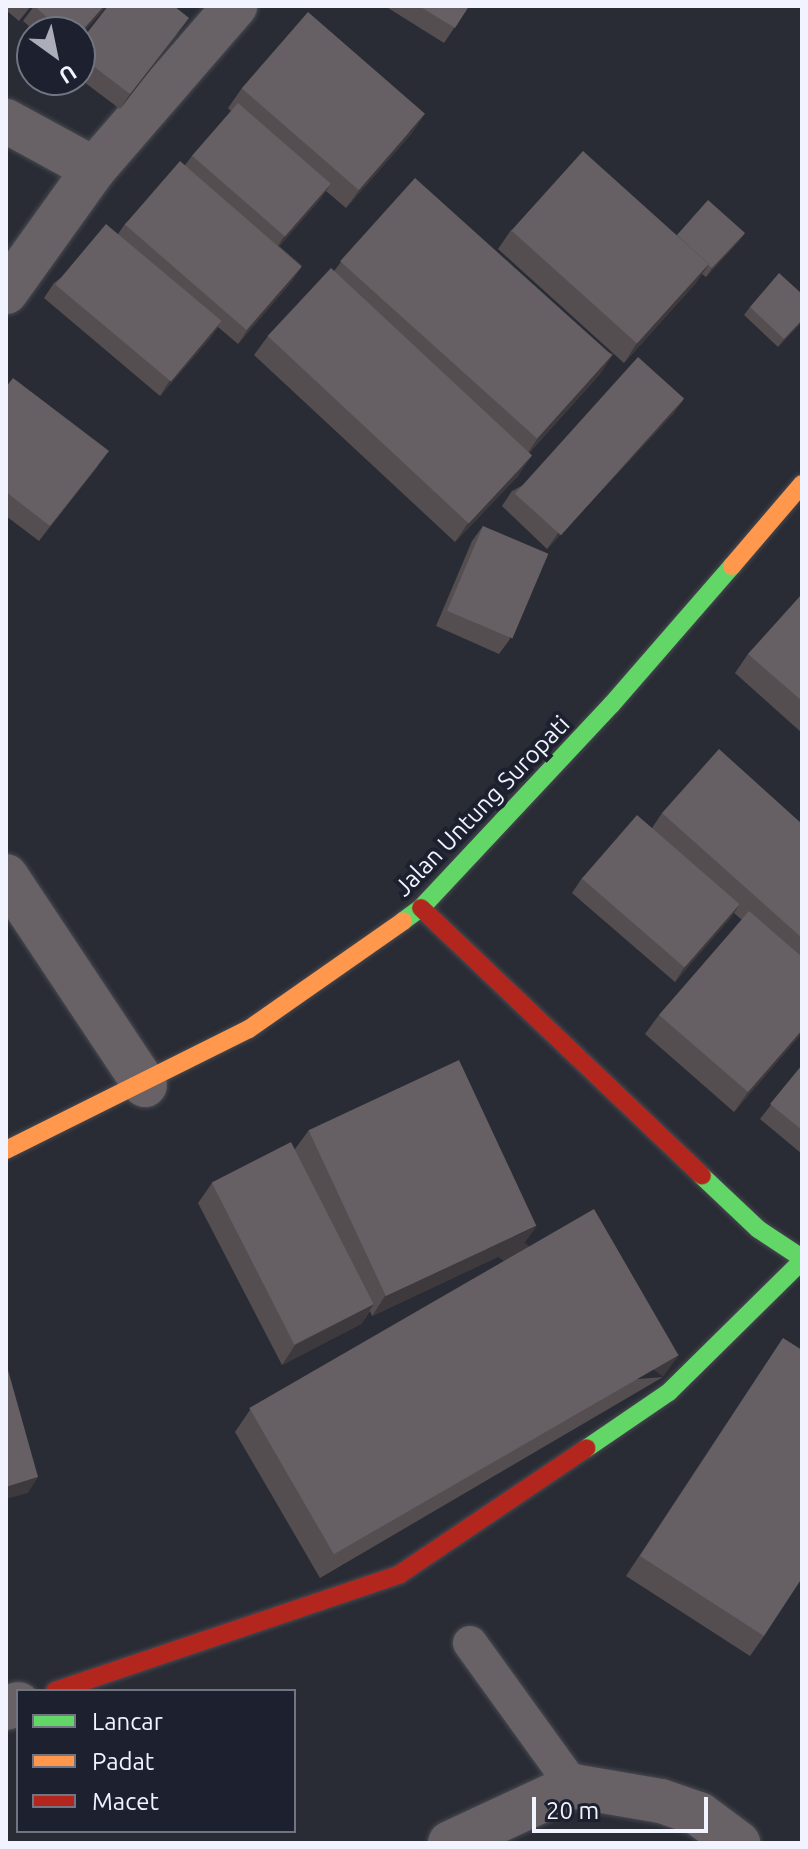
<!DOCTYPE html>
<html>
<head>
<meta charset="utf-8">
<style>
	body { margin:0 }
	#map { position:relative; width:808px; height:1849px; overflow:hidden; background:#2a2c35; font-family:Ubuntu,sans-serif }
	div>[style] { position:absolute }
	.roads { filter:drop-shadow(0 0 2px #474950) drop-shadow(0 0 2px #474950) }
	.lane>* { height:34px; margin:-17px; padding:0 17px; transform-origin:17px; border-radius:17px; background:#686266 }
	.street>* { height:44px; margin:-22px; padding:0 22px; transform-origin:22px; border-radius:22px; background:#686266 }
	.fast>* { height:18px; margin:-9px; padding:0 9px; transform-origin:9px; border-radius:9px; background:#63d668 }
	.slow>* { height:18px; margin:-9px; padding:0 9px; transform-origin:9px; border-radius:9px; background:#ff974d }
	.jam>* { height:18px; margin:-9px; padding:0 9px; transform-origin:9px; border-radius:9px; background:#b3261e }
	.wall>* { inset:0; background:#554e50 }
	.shaded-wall>* { inset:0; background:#3d393d; transform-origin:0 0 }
	.building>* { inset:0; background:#665f63; transform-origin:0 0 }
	span { translate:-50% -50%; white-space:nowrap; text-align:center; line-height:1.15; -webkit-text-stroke:8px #1c202f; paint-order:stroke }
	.street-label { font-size:24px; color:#f1f4ff }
	.frame { position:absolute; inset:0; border:8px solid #f1f4ff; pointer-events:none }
	.legend { position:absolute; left:16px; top:1689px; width:280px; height:144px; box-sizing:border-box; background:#1c202f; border:2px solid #717582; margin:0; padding:10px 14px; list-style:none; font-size:24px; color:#f1f4ff }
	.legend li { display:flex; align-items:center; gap:16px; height:40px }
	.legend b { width:40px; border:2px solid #717582 }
	.north { position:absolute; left:16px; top:16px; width:80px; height:80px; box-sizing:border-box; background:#1c202f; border:2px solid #717582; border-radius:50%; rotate:147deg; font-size:22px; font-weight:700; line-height:32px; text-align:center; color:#f1f4ff }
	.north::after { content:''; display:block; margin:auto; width:28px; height:36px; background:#abaeb8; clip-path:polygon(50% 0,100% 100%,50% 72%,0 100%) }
	.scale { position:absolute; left:532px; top:1797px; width:176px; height:36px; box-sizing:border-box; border:4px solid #f1f4ff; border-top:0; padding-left:10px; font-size:24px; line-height:28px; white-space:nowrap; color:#f1f4ff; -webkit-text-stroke:6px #1c202f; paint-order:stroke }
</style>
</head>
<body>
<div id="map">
	<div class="roads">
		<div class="lane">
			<div style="left:470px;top:1643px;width:176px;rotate:54.2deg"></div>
		</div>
		<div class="street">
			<div style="left:6px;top:121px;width:100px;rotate:28.6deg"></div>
			<div style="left:6px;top:292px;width:151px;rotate:-54.4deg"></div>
			<div style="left:94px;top:169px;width:216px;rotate:-49.1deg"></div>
			<div style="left:6px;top:876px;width:251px;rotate:56.4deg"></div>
			<div style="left:6px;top:1708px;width:13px;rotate:-18deg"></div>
			<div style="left:450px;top:1843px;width:136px;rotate:-24.9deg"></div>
			<div style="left:573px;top:1786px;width:89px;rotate:9.7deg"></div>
			<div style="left:661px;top:1801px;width:40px;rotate:18.9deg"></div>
			<div style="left:699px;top:1814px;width:49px;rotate:36.6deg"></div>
		</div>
		<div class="fast">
			<div style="left:403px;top:921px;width:22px;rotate:-36deg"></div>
			<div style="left:421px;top:908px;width:279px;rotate:-46.9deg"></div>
			<div style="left:612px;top:704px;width:183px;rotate:-49deg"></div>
			<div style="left:702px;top:1176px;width:77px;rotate:43.4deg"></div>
			<div style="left:758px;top:1229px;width:53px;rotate:33.4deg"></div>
			<div style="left:587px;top:1448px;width:99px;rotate:-34.3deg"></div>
			<div style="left:669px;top:1392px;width:187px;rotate:-44.6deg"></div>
		</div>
		<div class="slow">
			<div style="left:732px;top:566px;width:108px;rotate:-49.5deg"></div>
			<div style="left:6px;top:1150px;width:271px;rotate:-26.5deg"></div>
			<div style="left:249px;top:1029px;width:188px;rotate:-35deg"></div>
		</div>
		<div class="jam">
			<div style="left:421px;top:908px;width:388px;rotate:43.6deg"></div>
			<div style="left:55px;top:1691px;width:364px;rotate:-18.7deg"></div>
			<div style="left:400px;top:1574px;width:225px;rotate:-34deg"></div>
		</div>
	</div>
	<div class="wall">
		<div style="clip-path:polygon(6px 6px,31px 6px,19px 21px,6px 10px)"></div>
		<div style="clip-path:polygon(34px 6px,107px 6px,80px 36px,80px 32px,36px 32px,23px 21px)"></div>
		<div style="clip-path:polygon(385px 6px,469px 6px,444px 43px)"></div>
		<div style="clip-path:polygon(179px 33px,120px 109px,80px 79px,80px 42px)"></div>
		<div style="clip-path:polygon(242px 88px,412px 133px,346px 208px,326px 191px,279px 246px,302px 266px,292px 281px,238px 344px,218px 327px,211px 337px,160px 396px,44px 298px,54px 283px,118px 234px,125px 224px,185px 165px,192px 156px,231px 111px,228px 108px)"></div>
		<div style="clip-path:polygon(511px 230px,677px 235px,745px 233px,739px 241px,706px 277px,702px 274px,695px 284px,624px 363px,498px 249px)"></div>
		<div style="clip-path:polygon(341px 262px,613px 354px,600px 374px,529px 453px,518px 476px,455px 542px,254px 355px,268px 336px,334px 271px)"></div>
		<div style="clip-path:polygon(750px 307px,802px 322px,778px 347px,744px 315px)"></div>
		<div style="clip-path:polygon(6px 387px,98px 466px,39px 541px,6px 516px)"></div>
		<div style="clip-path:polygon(684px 399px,673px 414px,547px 549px,502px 506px,512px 491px)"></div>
		<div style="clip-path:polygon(483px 526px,510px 639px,499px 654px,436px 626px,472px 541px)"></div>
		<div style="clip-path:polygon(802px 596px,802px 733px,735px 673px,748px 654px)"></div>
		<div style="clip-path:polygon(662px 813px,802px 824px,802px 1033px,734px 1112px,645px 1034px,659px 1015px,742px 920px,734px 913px,675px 982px,572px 893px,582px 878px,652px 828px)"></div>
		<div style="clip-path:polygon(802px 1065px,802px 1154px,760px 1119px)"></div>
		<div style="clip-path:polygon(309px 1130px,523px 1245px,372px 1316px,370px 1311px,361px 1324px,282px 1365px,198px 1203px,212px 1183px,295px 1149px)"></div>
		<div style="clip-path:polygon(783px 1338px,764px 1636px,750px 1656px,626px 1576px)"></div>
		<div style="clip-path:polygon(663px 1377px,320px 1578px,235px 1432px,250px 1410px)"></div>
	</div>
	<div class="shaded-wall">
		<div style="clip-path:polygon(104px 6px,107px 6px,80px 36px,80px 33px)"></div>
		<div style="clip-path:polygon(189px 18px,179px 33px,120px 109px,130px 94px)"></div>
		<div style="clip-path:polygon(426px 113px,412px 133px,346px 208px,360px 189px)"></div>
		<div style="clip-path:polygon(331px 184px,320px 200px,273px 254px,283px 238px)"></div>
		<div style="clip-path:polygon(745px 233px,739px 241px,706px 277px,712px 268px)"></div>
		<div style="clip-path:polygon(709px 264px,695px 284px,624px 363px,637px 343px)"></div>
		<div style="clip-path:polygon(302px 266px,292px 281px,238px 344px,248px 329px)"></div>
		<div style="clip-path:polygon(802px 320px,802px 322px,778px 347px,784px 339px)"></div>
		<div style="clip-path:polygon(221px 322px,211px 337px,160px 396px,170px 380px)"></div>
		<div style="clip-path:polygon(613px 354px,600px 374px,525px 457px,538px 438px)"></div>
		<div style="clip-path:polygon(684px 399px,673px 414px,547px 549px,558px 533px)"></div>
		<div style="clip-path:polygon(109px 451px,98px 466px,39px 541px,50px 526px)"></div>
		<div style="clip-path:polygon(532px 456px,518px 476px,455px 542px,468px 523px)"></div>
		<div style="clip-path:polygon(740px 904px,730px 919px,675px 982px,685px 966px)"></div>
		<div style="clip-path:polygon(802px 1030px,802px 1033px,734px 1112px,748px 1092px)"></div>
		<div style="clip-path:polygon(537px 1226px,523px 1245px,372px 1316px,385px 1296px)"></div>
		<div style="clip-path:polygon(374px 1304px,361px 1324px,282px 1365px,295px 1345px)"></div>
		<div style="left:679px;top:1355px;width:27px;height:398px;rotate:126deg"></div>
		<div style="clip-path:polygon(38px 1477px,28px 1493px,6px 1499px,6px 1487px)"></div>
	</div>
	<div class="building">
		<div style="clip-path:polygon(34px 6px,104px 6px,80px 33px,64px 32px)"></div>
		<div style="clip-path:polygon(108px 6px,174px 6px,189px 18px,130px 94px,80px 56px,80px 42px)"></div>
		<div style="clip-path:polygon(419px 6px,469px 6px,455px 28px)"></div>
		<div style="left:308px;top:12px;width:155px;height:101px;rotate:41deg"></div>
		<div style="left:238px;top:103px;width:123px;height:70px;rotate:41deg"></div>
		<div style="left:583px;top:151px;width:169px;height:107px;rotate:42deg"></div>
		<div style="left:180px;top:161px;width:161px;height:84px;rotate:41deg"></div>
		<div style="left:415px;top:178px;width:265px;height:112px;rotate:42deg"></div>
		<div style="clip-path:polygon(708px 200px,745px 233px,712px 268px,708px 265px,709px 264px,677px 235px)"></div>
		<div style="left:106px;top:224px;width:151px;height:79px;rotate:40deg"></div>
		<div style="left:331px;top:268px;width:275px;height:93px;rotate:43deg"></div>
		<div style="clip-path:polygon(779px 273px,802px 294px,802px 320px,784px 339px,750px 307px)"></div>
		<div style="left:638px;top:357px;width:62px;height:184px;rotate:42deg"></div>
		<div style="clip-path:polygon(13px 378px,109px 451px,50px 526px,6px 492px,6px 387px)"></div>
		<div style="left:483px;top:526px;width:71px;height:92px;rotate:23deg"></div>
		<div style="clip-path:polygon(801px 595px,802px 596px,802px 701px,748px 654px)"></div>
		<div style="clip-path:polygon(719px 749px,802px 824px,802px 938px,662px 813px)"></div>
		<div style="left:637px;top:815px;width:136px;height:84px;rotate:41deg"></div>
		<div style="clip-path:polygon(749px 911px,802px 957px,802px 1030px,748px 1092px,659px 1015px)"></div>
		<div style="left:459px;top:1060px;width:183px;height:166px;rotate:65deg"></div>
		<div style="clip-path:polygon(802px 1065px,802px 1130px,770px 1104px)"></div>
		<div style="left:291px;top:1142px;width:182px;height:89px;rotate:63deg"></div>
		<div style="left:594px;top:1209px;width:169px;height:398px;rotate:60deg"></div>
		<div style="clip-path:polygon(783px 1338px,802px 1350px,802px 1578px,764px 1636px,640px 1556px)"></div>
		<div style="clip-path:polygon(6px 1363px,38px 1477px,6px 1487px)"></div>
	</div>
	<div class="street-label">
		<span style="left:482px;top:806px;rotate:-46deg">Jalan Untung Suropati</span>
	</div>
	<div class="frame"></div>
	<ul class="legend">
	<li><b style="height:10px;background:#63d668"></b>Lancar</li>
	<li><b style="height:10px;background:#ff974d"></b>Padat</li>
	<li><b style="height:10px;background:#b3261e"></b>Macet</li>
	</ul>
	<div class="north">U</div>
	<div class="scale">20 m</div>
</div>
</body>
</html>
